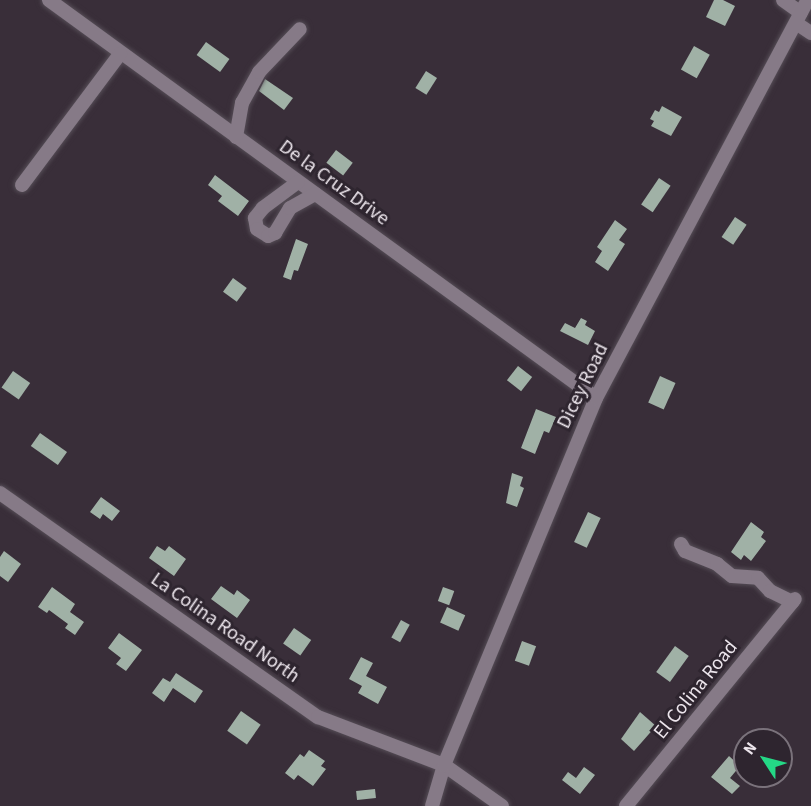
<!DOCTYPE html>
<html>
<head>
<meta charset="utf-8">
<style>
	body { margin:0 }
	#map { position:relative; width:811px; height:806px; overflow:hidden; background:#392e39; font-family:"Source Sans 3",sans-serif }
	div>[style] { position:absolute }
	.building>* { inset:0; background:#a0b1a6; transform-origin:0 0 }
	.roads { filter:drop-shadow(0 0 2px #554d56) drop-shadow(0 0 2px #554d56) }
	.minor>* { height:14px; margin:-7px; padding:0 7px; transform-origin:7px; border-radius:7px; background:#867a87 }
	span { translate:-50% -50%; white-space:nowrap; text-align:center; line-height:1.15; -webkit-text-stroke:6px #2e252f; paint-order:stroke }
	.street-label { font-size:20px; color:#ece5ec }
	.north { position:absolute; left:733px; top:728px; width:60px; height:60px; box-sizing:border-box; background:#2e252f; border:2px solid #7a727b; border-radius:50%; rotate:306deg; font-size:16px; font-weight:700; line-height:24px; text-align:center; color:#ece5ec }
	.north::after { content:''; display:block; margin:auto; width:21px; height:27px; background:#24d886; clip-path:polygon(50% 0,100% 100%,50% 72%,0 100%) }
</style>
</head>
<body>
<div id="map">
	<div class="building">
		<div style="clip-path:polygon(714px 0,723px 0,735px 6px,725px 26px,706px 17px)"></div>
		<div style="left:206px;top:42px;width:29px;height:16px;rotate:36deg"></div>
		<div style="left:694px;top:46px;width:18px;height:27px;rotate:29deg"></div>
		<div style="left:426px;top:71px;width:13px;height:20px;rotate:32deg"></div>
		<div style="clip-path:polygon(265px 79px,293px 98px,284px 110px,259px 91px)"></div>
		<div style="clip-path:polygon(662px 106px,682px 117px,671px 136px,651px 126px,654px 121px,650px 119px,655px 110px,659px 112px)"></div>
		<div style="left:336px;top:150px;width:21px;height:16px;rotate:37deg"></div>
		<div style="clip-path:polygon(215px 175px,249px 201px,238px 216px,218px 201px,222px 196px,208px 185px)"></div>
		<div style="left:659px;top:178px;width:14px;height:32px;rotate:34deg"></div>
		<div style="left:735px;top:217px;width:14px;height:24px;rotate:34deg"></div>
		<div style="clip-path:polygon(615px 220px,627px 229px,619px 240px,625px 244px,608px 271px,595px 262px,602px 251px,597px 247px)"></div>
		<div style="clip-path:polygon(296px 239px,308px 244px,298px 271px,294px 270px,291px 280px,283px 277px)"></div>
		<div style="left:233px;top:278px;width:17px;height:17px;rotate:36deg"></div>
		<div style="clip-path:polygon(581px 318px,587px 321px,585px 325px,595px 331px,588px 345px,560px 331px,565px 323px,575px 328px)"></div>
		<div style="left:518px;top:366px;width:18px;height:18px;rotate:38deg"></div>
		<div style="left:13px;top:371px;width:21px;height:20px;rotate:35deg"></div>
		<div style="left:660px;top:376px;width:17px;height:29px;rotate:24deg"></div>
		<div style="clip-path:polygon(536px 409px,556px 417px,549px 433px,544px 431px,535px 454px,521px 448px)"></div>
		<div style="left:40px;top:433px;width:33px;height:16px;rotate:35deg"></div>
		<div style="clip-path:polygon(512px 473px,523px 477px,520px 486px,524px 488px,517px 507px,506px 503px)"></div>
		<div style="clip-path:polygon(101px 497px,120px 511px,112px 521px,103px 514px,100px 519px,90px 512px)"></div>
		<div style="left:588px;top:512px;width:14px;height:33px;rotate:25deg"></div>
		<div style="clip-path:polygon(751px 522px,764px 532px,761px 537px,766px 541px,751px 561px,744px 555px,741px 560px,731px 552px)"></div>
		<div style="clip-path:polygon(157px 546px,165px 551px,169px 546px,186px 559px,174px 576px,149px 558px)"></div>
		<div style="clip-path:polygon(4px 551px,21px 564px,8px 582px,0 576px,0 557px)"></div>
		<div style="clip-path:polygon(221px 586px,234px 595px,237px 590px,250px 600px,237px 618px,211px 599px)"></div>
		<div style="clip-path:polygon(52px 587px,75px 604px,70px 612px,84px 622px,75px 635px,65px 628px,68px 624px,49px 610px,47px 613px,38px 607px)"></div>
		<div style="left:443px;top:587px;width:12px;height:15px;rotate:20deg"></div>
		<div style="left:447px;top:607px;width:20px;height:17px;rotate:24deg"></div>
		<div style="left:401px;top:620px;width:10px;height:20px;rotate:29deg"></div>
		<div style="left:294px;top:628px;width:21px;height:19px;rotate:35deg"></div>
		<div style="clip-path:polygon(119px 633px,142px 650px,126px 671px,116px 664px,121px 658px,108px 648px)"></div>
		<div style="left:522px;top:641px;width:15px;height:21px;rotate:20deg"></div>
		<div style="left:675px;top:646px;width:17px;height:32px;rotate:36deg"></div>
		<div style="clip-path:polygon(361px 657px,373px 663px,366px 676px,387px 687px,378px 704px,358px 693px,362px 686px,349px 679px)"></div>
		<div style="clip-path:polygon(176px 673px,203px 691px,195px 703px,173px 688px,164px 702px,152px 693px,163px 678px,170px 682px)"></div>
		<div style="left:241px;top:711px;width:24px;height:24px;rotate:35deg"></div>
		<div style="clip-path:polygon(640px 712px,656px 726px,634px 751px,621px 739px)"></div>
		<div style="clip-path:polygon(309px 750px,325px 761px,321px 766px,326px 769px,313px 786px,298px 775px,294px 780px,285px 773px,300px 754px,304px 757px)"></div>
		<div style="clip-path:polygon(729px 756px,740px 766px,730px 778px,740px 786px,732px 794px,711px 777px)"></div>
		<div style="clip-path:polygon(584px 767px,595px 775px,580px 794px,562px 780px,568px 772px,576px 778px)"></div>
		<div style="left:375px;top:789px;width:9px;height:19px;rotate:84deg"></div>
	</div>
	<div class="roads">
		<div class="minor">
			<div style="left:49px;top:0;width:676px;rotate:36.04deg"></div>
			<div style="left:783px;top:0;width:22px;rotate:36deg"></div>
			<div style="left:796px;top:23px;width:18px;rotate:34deg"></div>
			<div style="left:236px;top:137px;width:35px;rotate:-80deg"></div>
			<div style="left:242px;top:103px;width:35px;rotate:-61deg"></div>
			<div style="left:259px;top:72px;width:59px;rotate:-46.4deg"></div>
			<div style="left:298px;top:182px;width:44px;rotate:143.4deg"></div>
			<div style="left:263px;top:208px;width:13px;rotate:129deg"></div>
			<div style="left:255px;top:218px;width:11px;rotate:80deg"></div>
			<div style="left:257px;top:229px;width:13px;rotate:32deg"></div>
			<div style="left:268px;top:236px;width:8px;rotate:-23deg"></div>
			<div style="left:275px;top:233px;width:29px;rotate:-59deg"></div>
			<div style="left:290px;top:208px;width:29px;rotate:-29deg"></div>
			<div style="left:22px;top:185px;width:164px;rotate:-53.2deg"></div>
			<div style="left:0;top:493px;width:389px;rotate:35.2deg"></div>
			<div style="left:318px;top:717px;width:135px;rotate:20.9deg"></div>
			<div style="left:444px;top:765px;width:71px;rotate:35.3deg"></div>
			<div style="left:681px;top:544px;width:8px;rotate:60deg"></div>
			<div style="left:685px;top:551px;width:35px;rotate:22deg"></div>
			<div style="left:717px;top:564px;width:19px;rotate:39deg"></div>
			<div style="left:732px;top:576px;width:26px;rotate:4deg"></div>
			<div style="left:758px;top:578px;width:18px;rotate:47deg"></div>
			<div style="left:770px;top:591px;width:25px;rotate:26deg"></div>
			<div style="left:432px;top:806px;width:43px;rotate:-73.7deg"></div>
			<div style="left:444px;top:765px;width:397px;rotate:-67.5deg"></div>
			<div style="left:596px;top:398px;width:451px;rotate:-62deg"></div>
			<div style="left:626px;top:806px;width:267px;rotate:-50.8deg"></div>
		</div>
	</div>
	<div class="street-label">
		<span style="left:334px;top:183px;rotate:36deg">De la Cruz Drive</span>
		<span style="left:583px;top:386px;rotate:-64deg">Dicey Road</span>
		<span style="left:225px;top:628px;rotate:35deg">La Colina Road North</span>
		<span style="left:696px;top:690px;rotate:-51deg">El Colina Road</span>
	</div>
	<div class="north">N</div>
</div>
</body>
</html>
